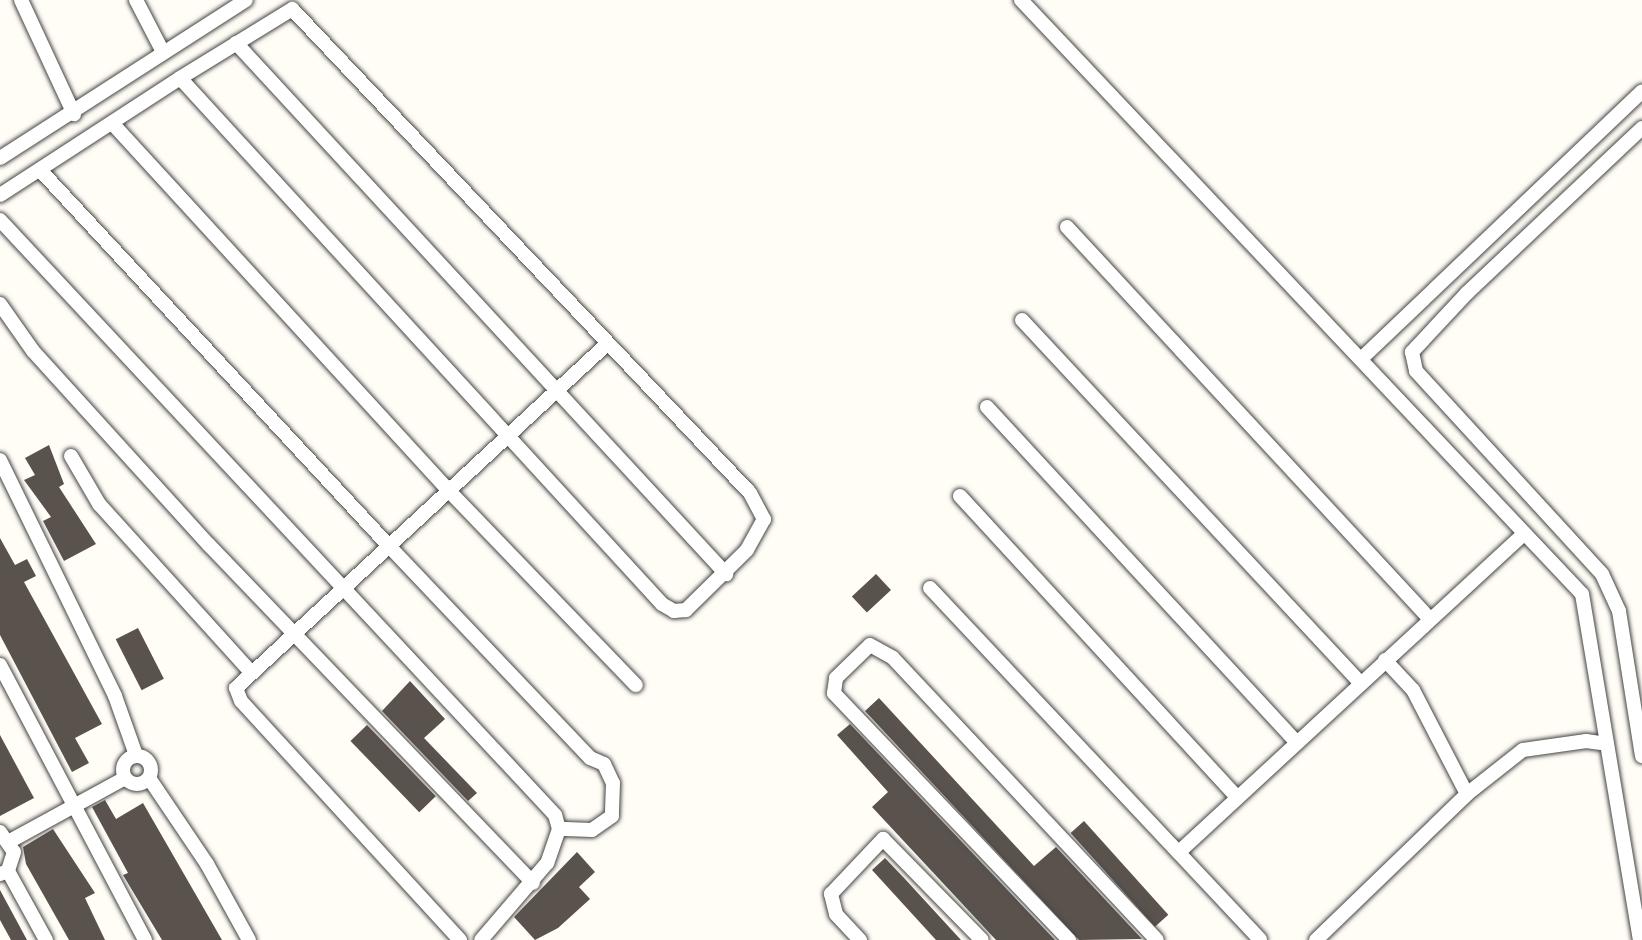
<!DOCTYPE html>
<html>
<head>
<meta charset="utf-8">
<style>
	body { margin:0 }
	#map { position:relative; width:1642px; height:940px; overflow:hidden; background:#fffdf5; font-family:Bitter,serif }
	div>[style] { position:absolute }
	.building>* { inset:0; background:#5a524d; transform-origin:0 0 }
	.roads { filter:drop-shadow(0 0 2px #444) drop-shadow(0 0 2px #444) }
	.minor>* { height:14px; margin:-7px; padding:0 7px; transform-origin:7px; border-radius:7px; background:#fff }
	.minor>.ring { margin:-7px; padding:0; box-sizing:content-box; background:none; border:14px solid #fff; border-radius:50% }
	span { translate:-50% -50%; white-space:nowrap; text-align:center; line-height:1.15; -webkit-text-stroke:8px #fff; paint-order:stroke }
</style>
</head>
<body>
<div id="map">
	<div class="building">
		<div style="clip-path:polygon(49px 445px,64px 484px,59px 487px,96px 544px,64px 561px,43px 521px,51px 517px,24px 480px,35px 475px,25px 458px)"></div>
		<div style="clip-path:polygon(0 538px,15px 565px,27px 559px,36px 576px,24px 582px,102px 724px,75px 738px,89px 763px,72px 772px,0 635px)"></div>
		<div style="left:876px;top:574px;width:22px;height:33px;rotate:47deg"></div>
		<div style="left:138px;top:628px;width:57px;height:25px;rotate:63deg"></div>
		<div style="clip-path:polygon(410px 681px,445px 719px,424px 738px,477px 793px,468px 801px,382px 711px)"></div>
		<div style="clip-path:polygon(879px 698px,1034px 866px,1056px 847px,1142px 939px,1079px 940px,865px 711px)"></div>
		<div style="clip-path:polygon(850px 724px,1055px 940px,996px 940px,872px 807px,888px 792px,837px 735px)"></div>
		<div style="left:367px;top:725px;width:99px;height:23px;rotate:46deg"></div>
		<div style="clip-path:polygon(0 735px,34px 798px,0 816px)"></div>
		<div style="clip-path:polygon(105px 800px,116px 819px,143px 803px,222px 940px,162px 940px,123px 875px,128px 873px,92px 807px)"></div>
		<div style="left:1084px;top:821px;width:126px;height:18px;rotate:48deg"></div>
		<div style="clip-path:polygon(53px 829px,95px 893px,85px 898px,105px 940px,69px 940px,26px 864px,23px 847px)"></div>
		<div style="clip-path:polygon(577px 852px,595px 872px,579px 887px,590px 899px,558px 928px,535px 940px,514px 917px)"></div>
		<div style="clip-path:polygon(885px 858px,905px 879px,961px 940px,936px 940px,872px 870px)"></div>
		<div style="clip-path:polygon(0 890px,27px 940px,11px 940px,0 920px)"></div>
	</div>
	<div class="roads">
		<div class="minor">
			<div style="left:21px;top:0;width:126px;rotate:65.1deg"></div>
			<div style="left:136px;top:0;width:59px;rotate:62.6deg"></div>
			<div style="left:1021px;top:0;width:817px;rotate:46.64deg"></div>
			<div style="left:1582px;top:594px;width:351px;rotate:80.5deg"></div>
			<div style="left:236px;top:43px;width:723px;rotate:47.3deg"></div>
			<div style="left:112px;top:123px;width:500px;rotate:47.51deg"></div>
			<div style="left:450px;top:492px;width:268px;rotate:46.1deg"></div>
			<div style="left:1642px;top:128px;width:241px;rotate:136.7deg"></div>
			<div style="left:1467px;top:293px;width:81px;rotate:133deg"></div>
			<div style="left:1412px;top:352px;width:19px;rotate:78deg"></div>
			<div style="left:1416px;top:371px;width:275px;rotate:47.5deg"></div>
			<div style="left:1602px;top:574px;width:41px;rotate:65.3deg"></div>
			<div style="left:1619px;top:611px;width:147px;rotate:81deg"></div>
			<div style="left:0;top:158px;width:292px;rotate:-32.7deg"></div>
			<div style="left:40px;top:170px;width:513px;rotate:47.13deg"></div>
			<div style="left:389px;top:546px;width:292px;rotate:46.5deg"></div>
			<div style="left:590px;top:758px;width:15px;rotate:23deg"></div>
			<div style="left:604px;top:764px;width:21px;rotate:65deg"></div>
			<div style="left:613px;top:783px;width:33px;rotate:92deg"></div>
			<div style="left:612px;top:816px;width:24px;rotate:145deg"></div>
			<div style="left:592px;top:830px;width:33px;rotate:-178deg"></div>
			<div style="left:0;top:195px;width:215px;rotate:-33deg"></div>
			<div style="left:180px;top:78px;width:132px;rotate:-31.6deg"></div>
			<div style="left:292px;top:9px;width:666px;rotate:46.58deg"></div>
			<div style="left:750px;top:493px;width:30px;rotate:62deg"></div>
			<div style="left:764px;top:519px;width:35px;rotate:119deg"></div>
			<div style="left:747px;top:550px;width:86px;rotate:135.5deg"></div>
			<div style="left:686px;top:610px;width:12px;rotate:175deg"></div>
			<div style="left:674px;top:611px;width:14px;rotate:-150deg"></div>
			<div style="left:662px;top:604px;width:713px;rotate:-132.5deg"></div>
			<div style="left:0;top:220px;width:814px;rotate:46.99deg"></div>
			<div style="left:555px;top:815px;width:15px;rotate:74deg"></div>
			<div style="left:559px;top:829px;width:36px;rotate:109deg"></div>
			<div style="left:547px;top:863px;width:101px;rotate:130.6deg"></div>
			<div style="left:1067px;top:227px;width:533px;rotate:47.21deg"></div>
			<div style="left:0;top:304px;width:57px;rotate:54.9deg"></div>
			<div style="left:33px;top:351px;width:262px;rotate:47.8deg"></div>
			<div style="left:209px;top:545px;width:468px;rotate:46.2deg"></div>
			<div style="left:1022px;top:320px;width:497px;rotate:47deg"></div>
			<div style="left:1361px;top:359px;width:388px;rotate:-43.6deg"></div>
			<div style="left:987px;top:407px;width:457px;rotate:47.3deg"></div>
			<div style="left:71px;top:456px;width:56px;rotate:59.7deg"></div>
			<div style="left:99px;top:504px;width:225px;rotate:47.9deg"></div>
			<div style="left:0;top:460px;width:263px;rotate:64deg"></div>
			<div style="left:115px;top:696px;width:63px;rotate:70.4deg"></div>
			<div style="left:960px;top:496px;width:409px;rotate:47.4deg"></div>
			<div style="left:930px;top:588px;width:482px;rotate:46.8deg"></div>
			<div style="left:1385px;top:660px;width:41px;rotate:47deg"></div>
			<div style="left:1413px;top:690px;width:117px;rotate:62.6deg"></div>
			<div style="left:0;top:665px;width:311px;rotate:62.2deg"></div>
			<div class="ring" style="left:123px;top:756px;width:14px;height:14px"></div>
			<div style="left:149px;top:778px;width:104px;rotate:56deg"></div>
			<div style="left:207px;top:864px;width:87px;rotate:61.1deg"></div>
			<div style="left:0;top:832px;width:24px;rotate:55deg"></div>
			<div style="left:14px;top:852px;width:20px;rotate:108deg"></div>
			<div style="left:8px;top:871px;width:9px;rotate:159deg"></div>
			<div style="left:10px;top:841px;width:131px;rotate:-28.7deg"></div>
			<div style="left:1179px;top:852px;width:467px;rotate:-42.7deg"></div>
			<div style="left:8px;top:871px;width:79px;rotate:61.2deg"></div>
			<div style="left:460px;top:940px;width:324px;rotate:-132.5deg"></div>
			<div style="left:241px;top:701px;width:14px;rotate:-111deg"></div>
			<div style="left:236px;top:688px;width:507px;rotate:-42.84deg"></div>
			<div style="left:860px;top:940px;width:35px;rotate:-133deg"></div>
			<div style="left:836px;top:914px;width:21px;rotate:-104deg"></div>
			<div style="left:831px;top:894px;width:76px;rotate:-46.6deg"></div>
			<div style="left:883px;top:839px;width:141px;rotate:45.6deg"></div>
			<div style="left:1069px;top:940px;width:341px;rotate:-133.6deg"></div>
			<div style="left:834px;top:693px;width:15px;rotate:-82deg"></div>
			<div style="left:836px;top:678px;width:47px;rotate:-44.1deg"></div>
			<div style="left:870px;top:645px;width:26px;rotate:29deg"></div>
			<div style="left:893px;top:658px;width:386px;rotate:46.9deg"></div>
			<div style="left:1316px;top:940px;width:210px;rotate:-44deg"></div>
			<div style="left:1467px;top:794px;width:71px;rotate:-38.2deg"></div>
			<div style="left:1523px;top:750px;width:64px;rotate:-8.1deg"></div>
			<div style="left:1586px;top:741px;width:21px;rotate:8deg"></div>
		</div>
	</div>
</div>
</body>
</html>
